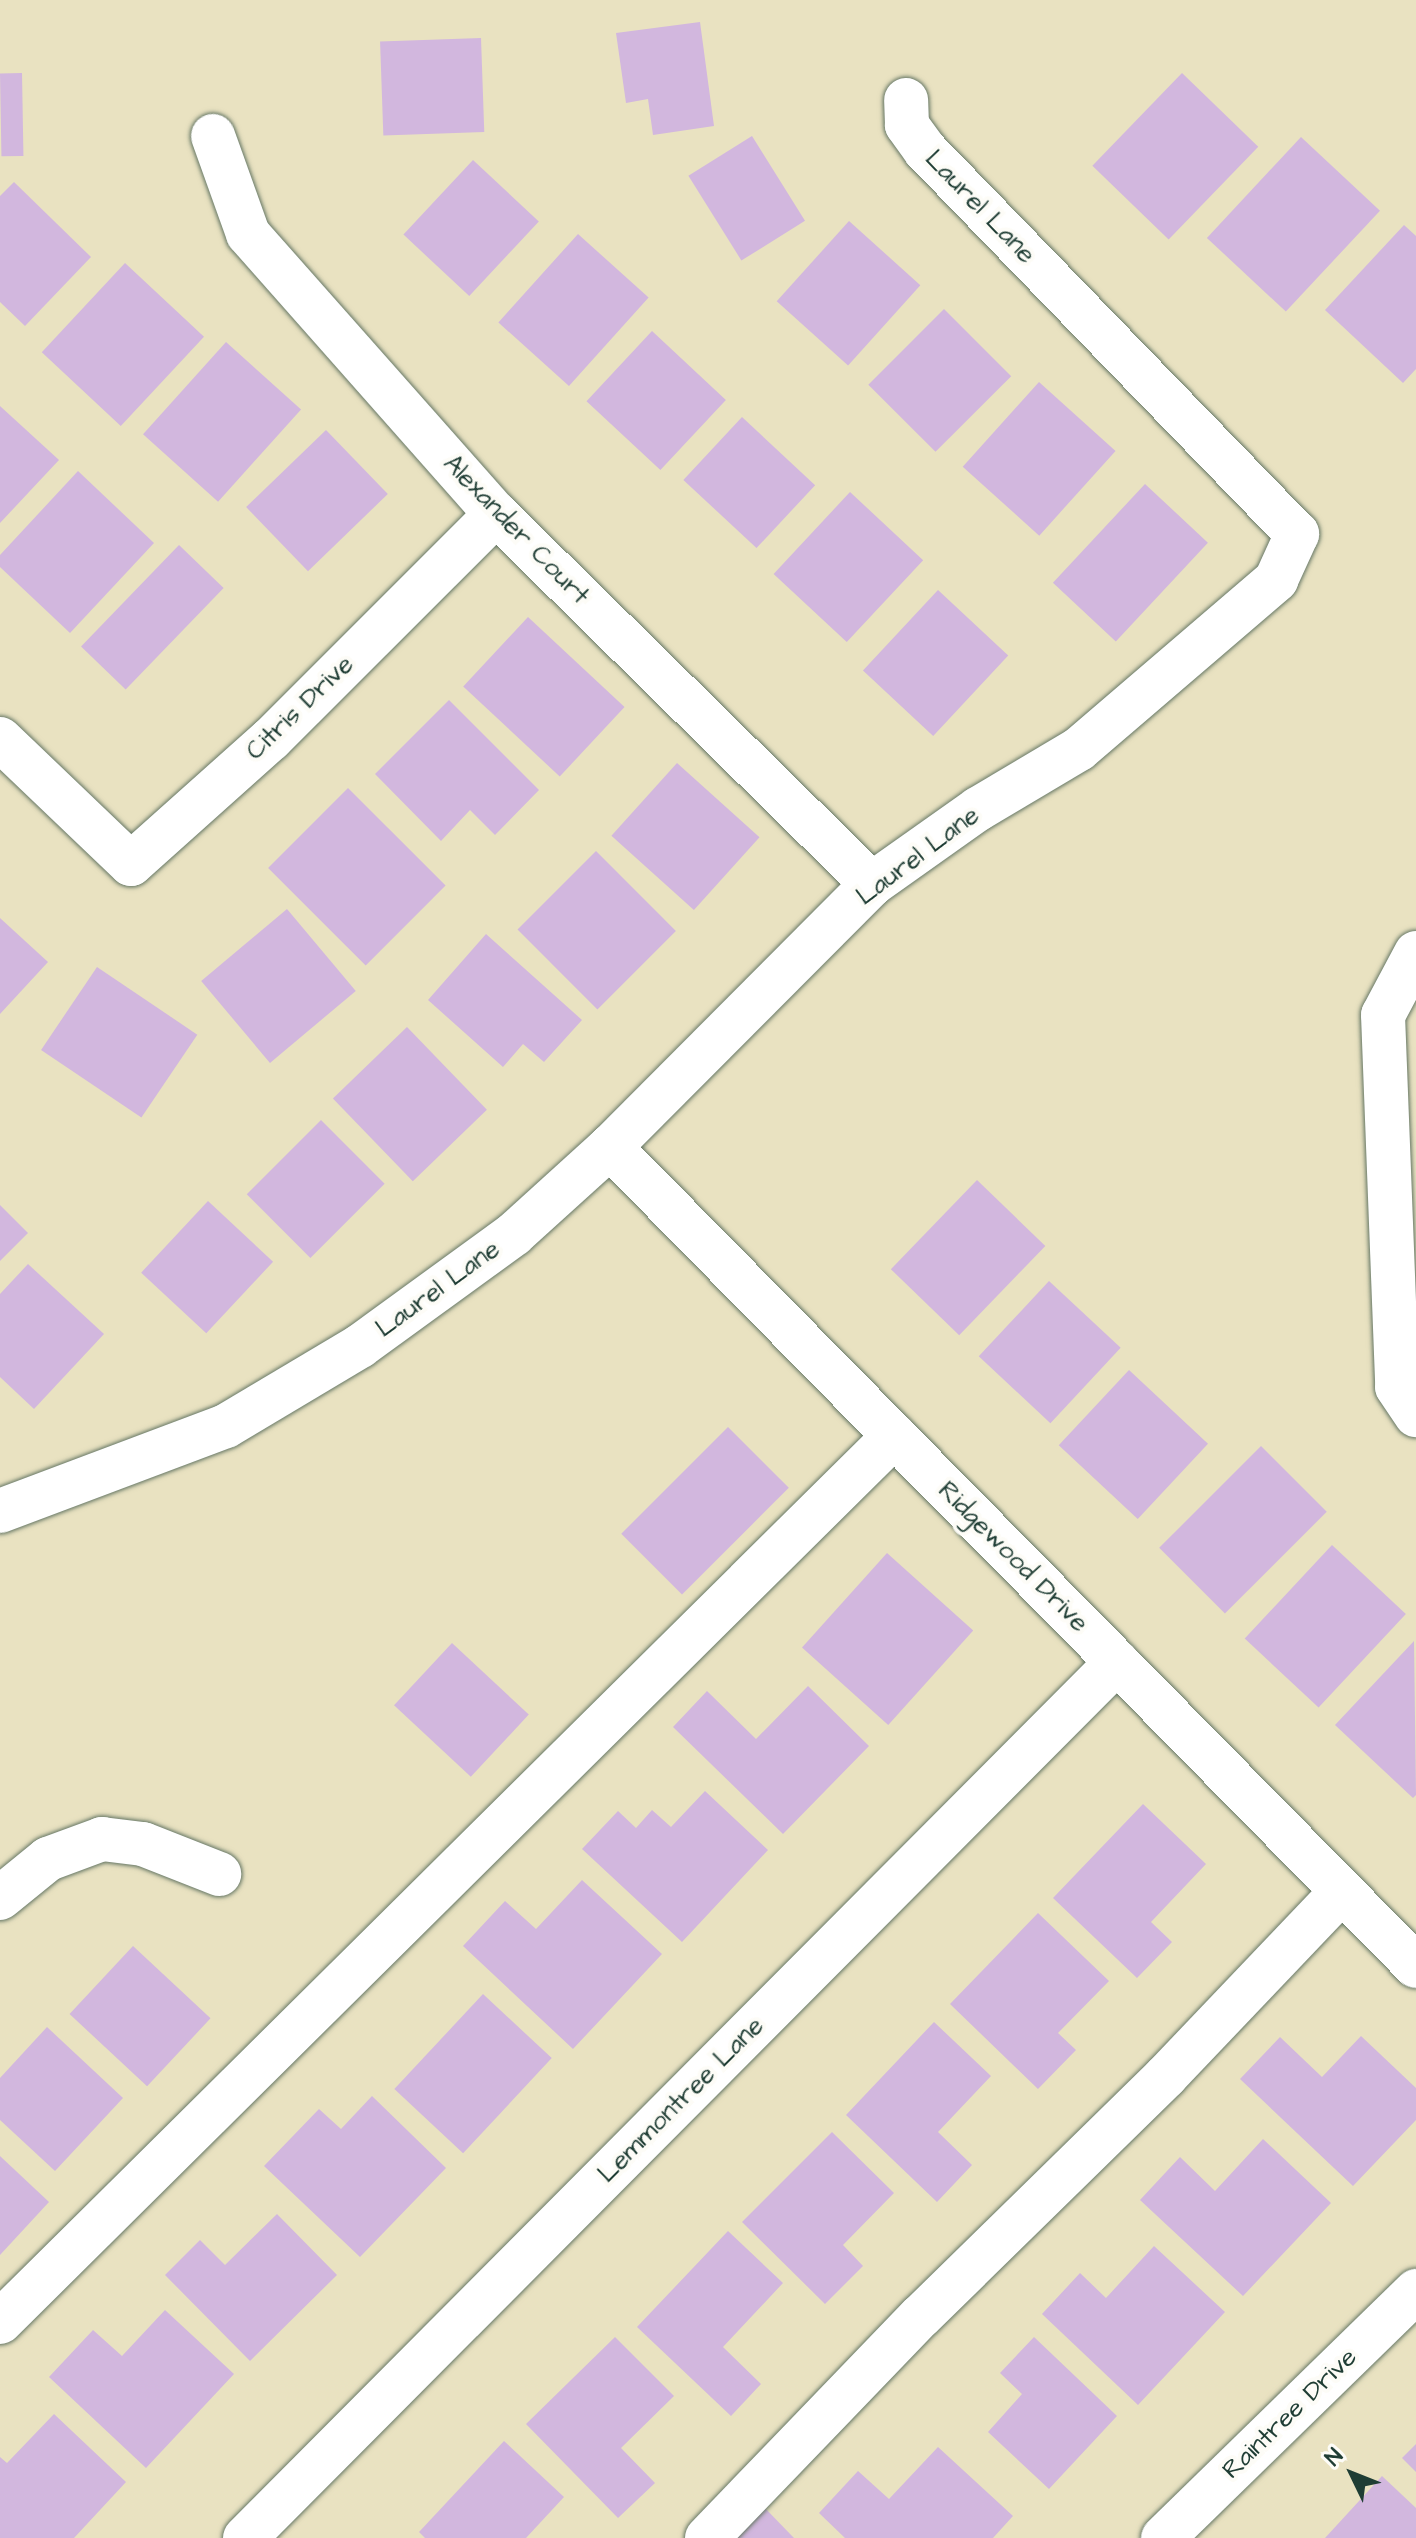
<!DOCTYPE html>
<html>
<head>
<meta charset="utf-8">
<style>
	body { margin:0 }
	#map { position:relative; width:1416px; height:2538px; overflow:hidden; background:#e9e2c1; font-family:"Architects Daughter",sans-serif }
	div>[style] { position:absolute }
	.building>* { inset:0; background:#d2b7de; transform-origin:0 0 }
	.roads { filter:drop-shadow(0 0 2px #667765) drop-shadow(0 0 2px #667765) }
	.minor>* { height:44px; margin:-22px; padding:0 22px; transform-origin:22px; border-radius:22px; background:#fff }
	span { translate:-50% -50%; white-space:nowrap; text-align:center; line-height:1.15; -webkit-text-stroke:8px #fdfcf7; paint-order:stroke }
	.street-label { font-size:26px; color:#1f3d34 }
	.north { position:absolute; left:1312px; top:2434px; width:80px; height:80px; -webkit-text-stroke:6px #fdfcf7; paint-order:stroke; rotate:313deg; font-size:22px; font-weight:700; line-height:32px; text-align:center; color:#1f3d34 }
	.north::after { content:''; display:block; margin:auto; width:28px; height:36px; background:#1f3d34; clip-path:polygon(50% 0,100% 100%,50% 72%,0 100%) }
</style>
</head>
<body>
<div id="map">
	<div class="building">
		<div style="clip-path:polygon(700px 22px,714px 126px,653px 135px,648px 99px,626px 103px,616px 33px)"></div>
		<div style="left:481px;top:38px;width:94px;height:101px;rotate:88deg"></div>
		<div style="left:22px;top:73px;width:83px;height:22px;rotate:89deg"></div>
		<div style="left:1182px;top:73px;width:106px;height:129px;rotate:44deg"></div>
		<div style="left:752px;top:136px;width:100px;height:75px;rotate:58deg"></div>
		<div style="left:1301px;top:137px;width:108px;height:138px;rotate:43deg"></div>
		<div style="left:473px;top:160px;width:90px;height:102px;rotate:43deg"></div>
		<div style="clip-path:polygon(14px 182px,91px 257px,25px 326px,0 302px,0 196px)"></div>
		<div style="left:849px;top:221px;width:96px;height:108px;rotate:42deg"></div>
		<div style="clip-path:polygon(1404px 225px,1416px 236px,1416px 369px,1403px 383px,1325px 310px)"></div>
		<div style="left:578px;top:234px;width:95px;height:119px;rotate:42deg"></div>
		<div style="left:125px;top:263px;width:108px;height:122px;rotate:43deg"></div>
		<div style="left:944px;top:309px;width:95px;height:107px;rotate:45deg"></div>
		<div style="left:652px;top:331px;width:101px;height:96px;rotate:43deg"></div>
		<div style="left:226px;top:342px;width:101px;height:124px;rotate:42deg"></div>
		<div style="left:1039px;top:382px;width:103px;height:114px;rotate:42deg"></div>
		<div style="clip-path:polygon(0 406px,59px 460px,0 523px)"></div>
		<div style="left:742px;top:417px;width:100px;height:86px;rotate:43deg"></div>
		<div style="left:326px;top:430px;width:89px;height:111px;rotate:46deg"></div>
		<div style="clip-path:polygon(78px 471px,154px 543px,70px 633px,0 567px,0 555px)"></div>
		<div style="left:1145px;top:484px;width:86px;height:135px;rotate:43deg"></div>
		<div style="left:850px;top:492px;width:100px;height:112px;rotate:43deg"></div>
		<div style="left:179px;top:545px;width:62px;height:141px;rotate:44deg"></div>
		<div style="left:938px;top:590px;width:96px;height:110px;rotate:43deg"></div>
		<div style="left:528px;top:617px;width:132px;height:95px;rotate:43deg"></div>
		<div style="clip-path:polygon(449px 700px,539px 790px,495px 835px,470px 810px,441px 841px,375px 774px)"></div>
		<div style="left:677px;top:763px;width:111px;height:98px;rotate:42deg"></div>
		<div style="left:348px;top:788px;width:138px;height:113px;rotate:45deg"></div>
		<div style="left:596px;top:851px;width:113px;height:111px;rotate:45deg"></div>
		<div style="left:287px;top:909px;width:107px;height:112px;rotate:50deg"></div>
		<div style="clip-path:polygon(0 918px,48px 962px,0 1014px)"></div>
		<div style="clip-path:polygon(486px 934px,582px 1020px,544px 1062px,523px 1044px,503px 1067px,428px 1000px)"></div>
		<div style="left:97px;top:967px;width:121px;height:100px;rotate:34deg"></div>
		<div style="left:407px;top:1027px;width:115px;height:103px;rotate:46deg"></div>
		<div style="left:321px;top:1120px;width:90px;height:105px;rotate:45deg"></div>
		<div style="left:977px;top:1180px;width:95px;height:124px;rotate:44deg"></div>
		<div style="left:208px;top:1201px;width:89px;height:98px;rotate:43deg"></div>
		<div style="clip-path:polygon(0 1205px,28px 1233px,0 1261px)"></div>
		<div style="clip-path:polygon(28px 1264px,104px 1334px,34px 1409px,0 1377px,0 1294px)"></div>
		<div style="left:1049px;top:1281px;width:98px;height:103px;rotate:43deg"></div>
		<div style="left:1129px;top:1370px;width:108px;height:103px;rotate:43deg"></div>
		<div style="left:728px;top:1427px;width:86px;height:151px;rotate:45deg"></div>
		<div style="left:1261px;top:1446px;width:93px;height:144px;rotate:45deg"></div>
		<div style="left:1332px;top:1545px;width:101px;height:128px;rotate:43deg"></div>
		<div style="left:887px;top:1553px;width:116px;height:127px;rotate:42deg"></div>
		<div style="clip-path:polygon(1414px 1641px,1416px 1795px,1413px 1798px,1335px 1725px)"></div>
		<div style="left:452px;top:1643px;width:105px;height:85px;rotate:43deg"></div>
		<div style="clip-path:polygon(808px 1686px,869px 1746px,783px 1834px,673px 1727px,707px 1691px,756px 1739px)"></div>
		<div style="clip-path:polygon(705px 1791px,768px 1850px,682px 1942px,582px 1849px,618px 1811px,636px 1828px,652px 1810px,671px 1827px)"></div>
		<div style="clip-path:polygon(1143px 1804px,1206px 1864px,1151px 1922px,1172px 1942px,1137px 1978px,1053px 1898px)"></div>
		<div style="clip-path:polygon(582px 1880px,662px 1954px,573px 2049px,463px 1946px,505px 1901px,536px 1929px)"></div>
		<div style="clip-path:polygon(1038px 1913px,1109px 1981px,1058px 2033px,1076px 2050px,1038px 2089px,950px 2004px)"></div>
		<div style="left:133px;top:1946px;width:106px;height:93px;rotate:43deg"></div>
		<div style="left:483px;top:1994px;width:94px;height:130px;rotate:43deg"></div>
		<div style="clip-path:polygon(934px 2022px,991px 2076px,938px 2132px,972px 2165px,937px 2202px,846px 2115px)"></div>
		<div style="clip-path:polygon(47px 2027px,123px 2098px,55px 2171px,0 2120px,0 2078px)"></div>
		<div style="clip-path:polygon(1361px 2036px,1416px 2088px,1416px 2120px,1353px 2186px,1240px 2079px,1280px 2037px,1322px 2077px)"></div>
		<div style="clip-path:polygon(372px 2096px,446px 2168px,360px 2257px,264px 2166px,319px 2109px,341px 2129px)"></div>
		<div style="clip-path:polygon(832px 2132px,894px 2193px,843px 2245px,863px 2266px,825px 2304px,742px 2222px)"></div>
		<div style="clip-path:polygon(1263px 2139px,1331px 2203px,1243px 2296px,1140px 2200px,1180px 2157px,1215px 2191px)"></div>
		<div style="clip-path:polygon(0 2156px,49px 2202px,0 2255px)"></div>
		<div style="clip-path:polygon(277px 2214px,337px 2275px,250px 2361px,165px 2275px,200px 2240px,225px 2265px)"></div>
		<div style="clip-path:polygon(728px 2231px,783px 2283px,723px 2347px,761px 2384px,731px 2416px,637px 2327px)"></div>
		<div style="clip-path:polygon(1154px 2246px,1225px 2312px,1138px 2405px,1042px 2314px,1080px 2273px,1106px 2298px)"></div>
		<div style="clip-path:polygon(165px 2310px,234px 2374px,146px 2468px,49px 2377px,93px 2330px,122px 2356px)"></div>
		<div style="clip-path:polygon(615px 2337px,674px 2396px,621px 2448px,655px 2483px,618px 2518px,526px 2424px)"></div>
		<div style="clip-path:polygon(1034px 2337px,1117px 2416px,1049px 2489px,988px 2432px,1022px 2394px,1000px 2373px)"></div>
		<div style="clip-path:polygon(54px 2414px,126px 2482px,74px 2538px,0 2538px,0 2457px,7px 2463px)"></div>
		<div style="clip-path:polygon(504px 2441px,564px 2497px,526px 2538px,425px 2538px,419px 2532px)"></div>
		<div style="clip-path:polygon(1416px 2444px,1416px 2472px,1402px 2458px)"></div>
		<div style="clip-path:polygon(938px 2447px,1013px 2516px,993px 2538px,845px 2538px,819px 2513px,858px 2471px,889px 2499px)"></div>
		<div style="clip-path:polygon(1382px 2476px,1416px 2508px,1416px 2538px,1325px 2538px)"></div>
		<div style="clip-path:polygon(762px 2505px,794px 2538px,729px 2538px)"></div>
	</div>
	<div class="roads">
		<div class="minor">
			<div style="left:213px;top:136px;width:104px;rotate:70.3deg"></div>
			<div style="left:248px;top:234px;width:374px;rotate:48.5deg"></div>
			<div style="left:496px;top:514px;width:528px;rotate:44.54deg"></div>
			<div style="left:0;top:739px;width:181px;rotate:43.7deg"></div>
			<div style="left:131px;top:864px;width:188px;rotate:-41.8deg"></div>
			<div style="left:271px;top:739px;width:318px;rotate:-45deg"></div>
			<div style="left:1416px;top:953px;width:70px;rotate:118deg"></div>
			<div style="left:1383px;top:1015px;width:372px;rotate:87.8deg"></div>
			<div style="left:1397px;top:1387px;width:34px;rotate:56deg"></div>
			<div style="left:610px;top:1147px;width:1149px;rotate:45.46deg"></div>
			<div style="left:0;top:1511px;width:241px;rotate:-20.6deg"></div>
			<div style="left:226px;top:1426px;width:156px;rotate:-30.8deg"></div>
			<div style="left:360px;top:1346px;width:190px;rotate:-36deg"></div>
			<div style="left:514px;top:1234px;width:130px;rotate:-42.2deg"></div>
			<div style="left:610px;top:1147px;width:371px;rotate:-45.1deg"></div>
			<div style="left:872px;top:884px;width:130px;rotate:-35.3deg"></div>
			<div style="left:978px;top:809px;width:117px;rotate:-30.7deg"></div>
			<div style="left:1079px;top:749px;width:260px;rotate:-40.6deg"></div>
			<div style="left:1276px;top:580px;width:51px;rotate:-65.5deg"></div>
			<div style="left:1297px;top:534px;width:535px;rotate:-134.09deg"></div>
			<div style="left:925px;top:150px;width:31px;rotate:-126deg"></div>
			<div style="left:907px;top:125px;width:25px;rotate:-92deg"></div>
			<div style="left:0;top:1898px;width:62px;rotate:-39.1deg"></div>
			<div style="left:48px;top:1859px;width:58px;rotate:-20.3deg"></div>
			<div style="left:102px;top:1839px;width:41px;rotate:7deg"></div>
			<div style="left:143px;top:1844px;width:82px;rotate:21.5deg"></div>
			<div style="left:0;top:2322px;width:1259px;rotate:-44.74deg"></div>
			<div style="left:245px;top:2538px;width:1236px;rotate:-45.13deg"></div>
			<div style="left:707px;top:2538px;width:308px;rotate:-46.1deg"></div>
			<div style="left:921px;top:2316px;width:343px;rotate:-44.4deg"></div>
			<div style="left:1166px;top:2076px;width:255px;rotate:-46.4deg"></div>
			<div style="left:1163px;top:2538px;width:354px;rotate:-44.3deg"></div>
		</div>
	</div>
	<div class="street-label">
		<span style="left:980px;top:207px;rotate:46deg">Laurel Lane</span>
		<span style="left:516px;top:530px;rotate:46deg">Alexander Court</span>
		<span style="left:300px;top:708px;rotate:-44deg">Citris Drive</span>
		<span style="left:918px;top:856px;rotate:-37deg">Laurel Lane</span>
		<span style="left:438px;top:1289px;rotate:-36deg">Laurel Lane</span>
		<span style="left:1013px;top:1557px;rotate:45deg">Ridgewood Drive</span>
		<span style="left:681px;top:2100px;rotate:-45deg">Lemmontree Lane</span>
		<span style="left:1290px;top:2414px;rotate:-44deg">Raintree Drive</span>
	</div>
	<div class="north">N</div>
</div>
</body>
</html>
